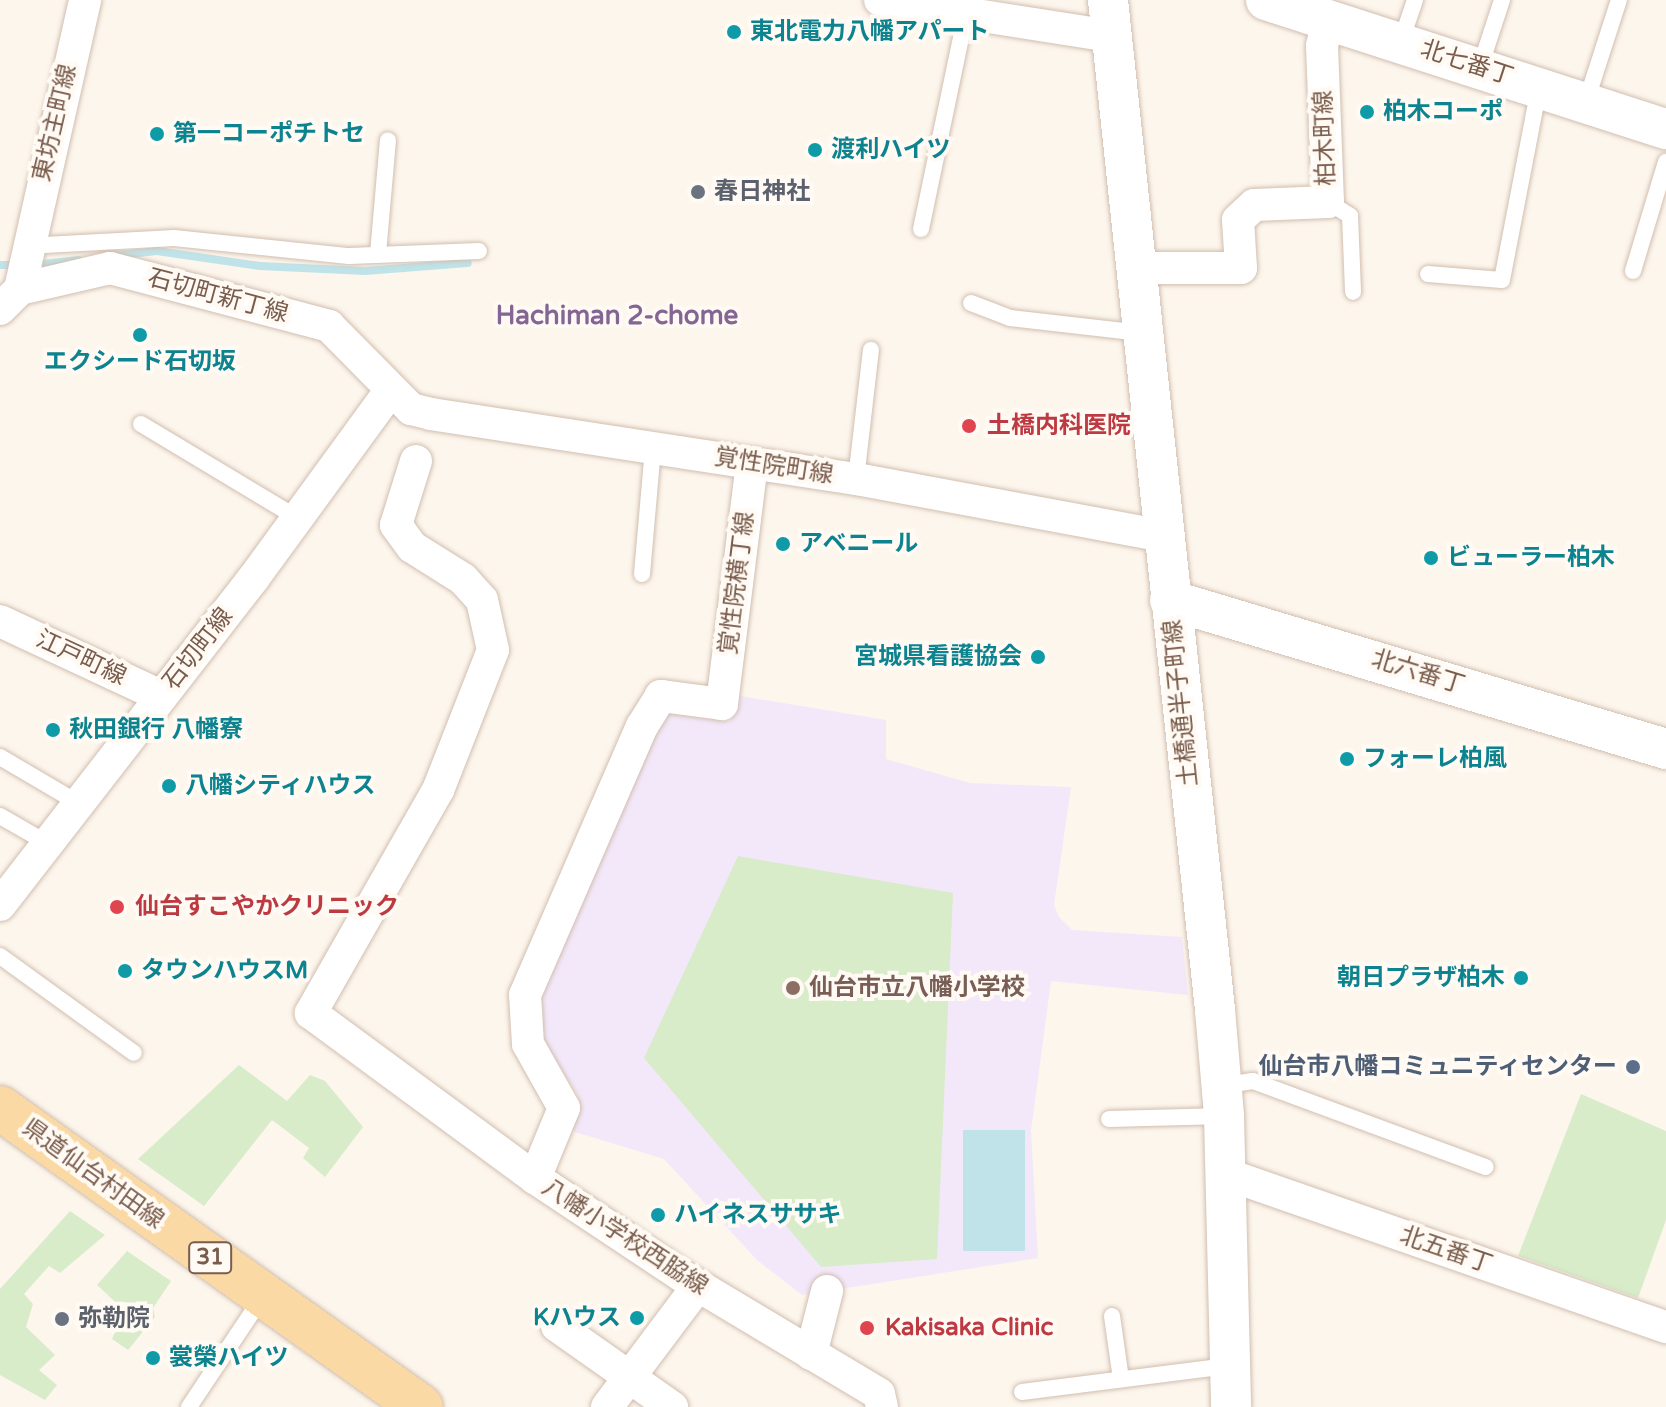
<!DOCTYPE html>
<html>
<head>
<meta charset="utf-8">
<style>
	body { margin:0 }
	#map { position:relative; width:1666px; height:1407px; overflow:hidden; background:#fdf6ec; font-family:"Varela Round","Noto Sans JP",sans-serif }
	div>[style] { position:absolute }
	.education>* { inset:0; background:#f3e8fa }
	.green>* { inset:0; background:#d8ecc9 }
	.water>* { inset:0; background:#bfe3e8; transform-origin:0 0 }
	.stream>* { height:8px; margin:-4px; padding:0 4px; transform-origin:4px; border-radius:4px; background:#bfe3e8 }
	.roads { filter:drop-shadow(0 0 2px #d1beb0) drop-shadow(0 0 2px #d1beb0) }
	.service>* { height:16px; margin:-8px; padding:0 8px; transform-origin:8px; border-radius:8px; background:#fff }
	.minor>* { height:32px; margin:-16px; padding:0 16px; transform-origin:16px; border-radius:16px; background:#fff }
	.tertiary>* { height:40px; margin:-20px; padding:0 20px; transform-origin:20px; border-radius:20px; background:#fff }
	.primary>* { height:44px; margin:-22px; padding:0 22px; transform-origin:22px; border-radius:22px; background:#fbd9a5 }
	.dots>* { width:22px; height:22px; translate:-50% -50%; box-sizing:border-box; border:4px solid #fffaf3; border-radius:50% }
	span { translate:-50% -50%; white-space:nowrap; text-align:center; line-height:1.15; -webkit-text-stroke:8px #fffaf3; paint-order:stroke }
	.shield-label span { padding:2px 6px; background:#fffaf3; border:2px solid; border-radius:6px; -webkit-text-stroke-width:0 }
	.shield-label { font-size:22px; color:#7a5c4d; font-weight:700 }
	.culture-label { font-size:24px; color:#0d838f; font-weight:700 }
	.left { translate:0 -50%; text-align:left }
	.right { translate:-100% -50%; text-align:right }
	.street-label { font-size:24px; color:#7a5c4d }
	.worship-label { font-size:24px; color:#5b616d; font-weight:700 }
	.health-label { font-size:24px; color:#be3a42; font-weight:700 }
	.education-label { font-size:24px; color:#785e54; font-weight:700 }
	.service-label { font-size:24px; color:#4e5e75; font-weight:700 }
	.neighbourhood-label { font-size:26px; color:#846695; font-weight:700 }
</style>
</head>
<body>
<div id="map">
	<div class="education">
		<div style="clip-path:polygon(734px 695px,886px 720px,886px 759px,970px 783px,1071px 787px,1054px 905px,1059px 917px,1072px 930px,1182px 937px,1188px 995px,1051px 981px,1031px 1131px,1038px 1258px,802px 1295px,757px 1260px,664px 1159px,575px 1132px,567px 1122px,579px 1096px,545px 1045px,533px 996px,666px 710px,730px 722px)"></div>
	</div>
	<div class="green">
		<div style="clip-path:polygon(738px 856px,953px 893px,937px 1259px,821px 1267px,644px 1058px)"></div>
		<div style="clip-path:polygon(239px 1065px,287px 1101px,310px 1075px,325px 1081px,363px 1127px,325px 1177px,303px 1158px,309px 1148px,272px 1120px,204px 1206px,138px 1159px)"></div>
		<div style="clip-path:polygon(1581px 1094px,1666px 1131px,1666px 1220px,1638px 1298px,1518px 1256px)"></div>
		<div style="clip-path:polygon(70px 1211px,105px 1235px,60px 1273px,49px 1266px,24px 1294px,33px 1304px,26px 1327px,55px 1355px,39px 1370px,57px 1385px,45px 1400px,0 1375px,0 1289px)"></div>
		<div style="clip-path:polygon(127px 1251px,171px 1281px,153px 1308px,155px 1317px,128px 1350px,112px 1339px,124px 1310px,97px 1285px)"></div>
	</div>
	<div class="water">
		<div style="left:963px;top:1130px;width:62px;height:121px"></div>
	</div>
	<div class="stream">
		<div style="left:112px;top:256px;width:45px;rotate:-6.3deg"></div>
		<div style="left:157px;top:251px;width:104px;rotate:8.3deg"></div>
		<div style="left:260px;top:266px;width:105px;rotate:2.7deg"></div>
		<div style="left:365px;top:271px;width:103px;rotate:-4.4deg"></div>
		<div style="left:0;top:265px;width:19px"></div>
		<div style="left:33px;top:265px;width:46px;rotate:-6.2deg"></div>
	</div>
	<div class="roads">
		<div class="service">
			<div style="left:1401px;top:41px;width:43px;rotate:-71.1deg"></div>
			<div style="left:1480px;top:67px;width:71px;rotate:-71.8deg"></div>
			<div style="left:1586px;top:102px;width:107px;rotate:-72.1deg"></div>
			<div style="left:1328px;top:202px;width:26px;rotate:32deg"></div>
			<div style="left:1350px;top:216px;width:76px;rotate:87.7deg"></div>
			<div style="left:921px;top:229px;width:220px;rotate:-78.2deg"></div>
			<div style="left:26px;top:246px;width:148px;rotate:-3.1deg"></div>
			<div style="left:174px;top:238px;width:176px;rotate:5.9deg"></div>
			<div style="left:349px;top:256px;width:130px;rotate:-2.2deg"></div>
			<div style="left:378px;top:254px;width:114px;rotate:-85deg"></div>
			<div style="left:1633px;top:271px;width:114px;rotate:-73.2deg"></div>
			<div style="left:1428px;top:274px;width:74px;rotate:4.6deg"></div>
			<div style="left:1502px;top:280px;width:196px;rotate:-79.1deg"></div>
			<div style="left:971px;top:303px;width:42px;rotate:21deg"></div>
			<div style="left:1010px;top:318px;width:132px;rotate:6.5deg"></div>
			<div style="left:141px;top:424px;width:184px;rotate:31deg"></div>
			<div style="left:856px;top:479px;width:130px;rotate:-83.4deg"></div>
			<div style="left:642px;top:574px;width:125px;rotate:-85deg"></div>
			<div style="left:0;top:757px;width:91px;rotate:30.5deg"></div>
			<div style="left:0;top:816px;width:54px;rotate:29.9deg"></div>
			<div style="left:0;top:956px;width:165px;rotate:35.9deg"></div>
			<div style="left:1221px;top:1086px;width:32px;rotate:-9deg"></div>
			<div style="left:1253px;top:1081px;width:248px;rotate:20.3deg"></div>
			<div style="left:1109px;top:1119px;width:115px;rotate:-1.5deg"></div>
			<div style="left:1112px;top:1316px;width:64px;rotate:81.9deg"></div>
			<div style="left:1022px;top:1392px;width:209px;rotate:-7.2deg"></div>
			<div style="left:189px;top:1407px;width:133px;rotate:-56.3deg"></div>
		</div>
		<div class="minor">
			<div style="left:880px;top:0;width:234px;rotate:8.9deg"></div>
			<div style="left:1137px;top:268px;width:104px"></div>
			<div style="left:1241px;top:268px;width:48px;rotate:-93.6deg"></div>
			<div style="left:1238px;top:220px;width:22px;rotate:-43deg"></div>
			<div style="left:1254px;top:205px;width:74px;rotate:-2.3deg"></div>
			<div style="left:1328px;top:202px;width:156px;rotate:-92.2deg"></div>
			<div style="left:1322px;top:46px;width:28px;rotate:-77deg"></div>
			<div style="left:20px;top:289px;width:92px;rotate:-13.1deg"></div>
			<div style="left:110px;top:268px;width:227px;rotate:14.8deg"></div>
			<div style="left:329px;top:326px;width:117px;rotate:45.3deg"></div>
			<div style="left:411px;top:409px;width:21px;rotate:14deg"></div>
			<div style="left:431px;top:414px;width:430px;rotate:8.7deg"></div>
			<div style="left:856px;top:479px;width:312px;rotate:10.5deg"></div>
			<div style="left:0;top:309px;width:28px;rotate:-45deg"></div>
			<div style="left:20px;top:289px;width:296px;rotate:-77.3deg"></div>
			<div style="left:416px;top:461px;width:67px;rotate:107.4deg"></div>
			<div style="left:396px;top:525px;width:27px;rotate:54deg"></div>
			<div style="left:412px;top:547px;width:60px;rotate:32.1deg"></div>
			<div style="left:463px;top:579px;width:28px;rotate:48deg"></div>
			<div style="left:482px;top:600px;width:51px;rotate:77.6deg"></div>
			<div style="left:493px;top:650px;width:150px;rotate:111.4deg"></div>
			<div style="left:438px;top:790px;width:257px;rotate:119.7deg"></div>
			<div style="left:311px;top:1013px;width:278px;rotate:36.4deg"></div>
			<div style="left:752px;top:463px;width:243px;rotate:97.1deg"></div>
			<div style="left:722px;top:704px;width:62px;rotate:-172.5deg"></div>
			<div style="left:661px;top:696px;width:36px;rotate:122deg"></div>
			<div style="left:642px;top:726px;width:293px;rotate:113.5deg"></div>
			<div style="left:525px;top:995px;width:49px;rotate:86.5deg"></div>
			<div style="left:528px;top:1044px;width:73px;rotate:60.6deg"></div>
			<div style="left:564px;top:1108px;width:76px;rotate:112.5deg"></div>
			<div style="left:535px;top:1178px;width:182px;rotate:33.6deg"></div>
			<div style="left:687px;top:1279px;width:224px;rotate:30.9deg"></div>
			<div style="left:879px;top:1394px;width:13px;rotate:77deg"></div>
			<div style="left:0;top:621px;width:178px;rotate:25deg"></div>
			<div style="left:0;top:905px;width:413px;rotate:-52.2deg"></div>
			<div style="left:253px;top:579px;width:234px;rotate:-53.9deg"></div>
			<div style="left:1226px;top:1174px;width:466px;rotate:19.2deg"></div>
			<div style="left:557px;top:1326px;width:141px;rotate:35.2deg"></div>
			<div style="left:811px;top:1354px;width:65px;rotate:-75.7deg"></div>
			<div style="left:607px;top:1407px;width:151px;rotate:-53.1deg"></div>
		</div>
		<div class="tertiary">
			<div style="left:1108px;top:0;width:1016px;rotate:83.95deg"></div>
			<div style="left:1215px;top:1010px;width:106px;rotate:85.1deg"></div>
			<div style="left:1224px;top:1116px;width:291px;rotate:88.6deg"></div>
			<div style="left:1266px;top:0;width:420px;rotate:17.9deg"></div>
			<div style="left:1170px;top:600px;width:518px;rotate:16.72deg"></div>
		</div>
		<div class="primary">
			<div style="left:0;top:1108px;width:516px;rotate:35.38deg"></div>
		</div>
	</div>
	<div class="dots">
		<div style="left:734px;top:32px;background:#0f9aa8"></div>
		<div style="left:1367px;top:112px;background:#0f9aa8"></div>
		<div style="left:157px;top:134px;background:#0f9aa8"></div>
		<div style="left:815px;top:150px;background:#0f9aa8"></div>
		<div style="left:698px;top:192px;background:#6b7280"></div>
		<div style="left:140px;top:335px;background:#0f9aa8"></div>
		<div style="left:969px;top:426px;background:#e0444e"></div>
		<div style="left:783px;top:544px;background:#0f9aa8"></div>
		<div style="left:1431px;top:558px;background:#0f9aa8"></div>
		<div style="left:1038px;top:657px;background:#0f9aa8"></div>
		<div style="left:53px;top:730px;background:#0f9aa8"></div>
		<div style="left:1347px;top:759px;background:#0f9aa8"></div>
		<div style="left:169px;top:786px;background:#0f9aa8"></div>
		<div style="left:117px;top:907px;background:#e0444e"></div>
		<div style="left:125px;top:971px;background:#0f9aa8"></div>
		<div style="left:1521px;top:978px;background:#0f9aa8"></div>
		<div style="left:793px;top:988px;background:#8d6e63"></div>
		<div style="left:1633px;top:1067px;background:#5c6f8a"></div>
		<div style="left:658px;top:1215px;background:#0f9aa8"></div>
		<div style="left:637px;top:1318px;background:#0f9aa8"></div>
		<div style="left:62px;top:1319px;background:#6b7280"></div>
		<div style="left:867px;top:1328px;background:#e0444e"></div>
		<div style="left:153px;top:1358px;background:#0f9aa8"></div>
	</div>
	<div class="shield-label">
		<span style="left:210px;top:1258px">31</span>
	</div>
	<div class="culture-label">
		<span class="left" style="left:750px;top:32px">東北電力八幡アパート</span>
		<span class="left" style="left:1383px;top:112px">柏木コーポ</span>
		<span class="left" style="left:173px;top:134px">第一コーポチトセ</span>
		<span class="left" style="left:831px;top:150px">渡利ハイツ</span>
		<span style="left:140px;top:362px">エクシード石切坂</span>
		<span class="left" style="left:799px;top:544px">アベニール</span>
		<span class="left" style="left:1447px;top:558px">ビューラー柏木</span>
		<span class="right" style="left:1022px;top:657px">宮城県看護協会</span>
		<span class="left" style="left:69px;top:730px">秋田銀行 八幡寮</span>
		<span class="left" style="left:1363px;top:759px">フォーレ柏風</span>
		<span class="left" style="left:185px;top:786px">八幡シティハウス</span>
		<span class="left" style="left:141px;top:971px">タウンハウスM</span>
		<span class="right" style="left:1505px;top:978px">朝日プラザ柏木</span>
		<span class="left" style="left:674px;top:1215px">ハイネスササキ</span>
		<span class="right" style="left:621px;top:1318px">Kハウス</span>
		<span class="left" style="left:169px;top:1358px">裳榮ハイツ</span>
	</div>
	<div class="street-label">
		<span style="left:1467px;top:63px;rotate:18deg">北七番丁</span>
		<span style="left:55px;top:123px;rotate:-77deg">東坊主町線</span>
		<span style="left:1325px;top:138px;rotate:-92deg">柏木町線</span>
		<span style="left:218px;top:296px;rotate:15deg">石切町新丁線</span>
		<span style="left:774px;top:466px;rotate:9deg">覚性院町線</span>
		<span style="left:737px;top:583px;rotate:-83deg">覚性院横丁線</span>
		<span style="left:198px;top:649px;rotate:-52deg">石切町線</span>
		<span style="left:81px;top:658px;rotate:25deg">江戸町線</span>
		<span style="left:1418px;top:672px;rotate:17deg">北六番丁</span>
		<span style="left:1181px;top:703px;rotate:-96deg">土橋通半子町線</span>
		<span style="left:93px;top:1174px;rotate:36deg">県道仙台村田線</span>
		<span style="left:625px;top:1237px;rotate:33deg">八幡小学校西脇線</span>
		<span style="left:1446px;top:1250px;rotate:19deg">北五番丁</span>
	</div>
	<div class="worship-label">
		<span class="left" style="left:714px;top:192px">春日神社</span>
		<span class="left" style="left:78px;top:1319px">弥勒院</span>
	</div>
	<div class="health-label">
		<span class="left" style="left:987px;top:426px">土橋内科医院</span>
		<span class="left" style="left:135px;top:907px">仙台すこやかクリニック</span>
		<span class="left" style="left:885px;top:1328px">Kakisaka Clinic</span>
	</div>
	<div class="education-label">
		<span class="left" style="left:809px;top:988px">仙台市立八幡小学校</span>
	</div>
	<div class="service-label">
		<span class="right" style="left:1617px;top:1067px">仙台市八幡コミュニティセンター</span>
	</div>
	<div class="neighbourhood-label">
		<span style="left:617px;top:316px">Hachiman 2-chome</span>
	</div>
</div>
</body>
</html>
